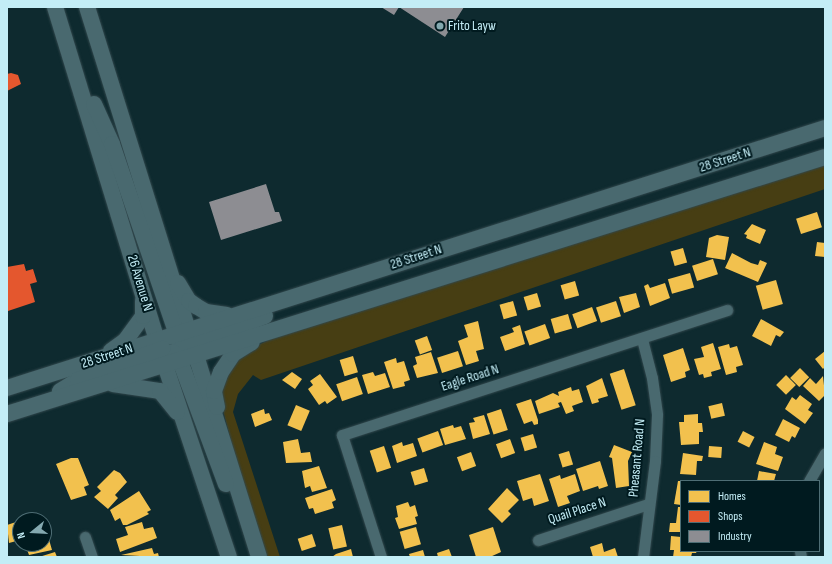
<!DOCTYPE html>
<html>
<head>
<meta charset="utf-8">
<style>
	body { margin:0 }
	#map { position:relative; width:832px; height:564px; overflow:hidden; background:#0e2a2f; font-family:"Sofia Sans Condensed",sans-serif }
	div>[style] { position:absolute }
	.green>* { inset:0; background:#473e13 }
	.homes>* { inset:0; background:#f2c14e; transform-origin:0 0 }
	.shops>* { inset:0; background:#e4572e }
	.industry>* { inset:0; background:#8d8d92 }
	.roads { filter:drop-shadow(0 0 1px #31474c) drop-shadow(0 0 1px #31474c) }
	.minor>* { height:11px; margin:-5.5px; padding:0 5.5px; transform-origin:5.5px; border-radius:5.5px; background:#49696f }
	.secondary>* { height:16px; margin:-8px; padding:0 8px; transform-origin:8px; border-radius:8px; background:#49696f }
	.dots>* { width:11px; height:11px; translate:-50% -50%; box-sizing:border-box; border:2px solid #001a1f; border-radius:50% }
	span { translate:-50% -50%; white-space:nowrap; text-align:center; line-height:1.15; -webkit-text-stroke:4px #001a1f; paint-order:stroke }
	.poi-label { font-size:14px; color:#c3edf6 }
	.left { translate:0 -50%; text-align:left }
	.street-label { font-size:14px; color:#c3edf6 }
	.frame { position:absolute; inset:0; border:8px solid #c3edf6; pointer-events:none }
	.legend { position:absolute; left:680px; top:480px; width:140px; height:72px; box-sizing:border-box; background:#001a1f; border:1px solid #4e6e75; margin:0; padding:5px 7px; list-style:none; font-size:12px; color:#c3edf6 }
	.legend li { display:flex; align-items:center; gap:8px; height:20px }
	.legend b { width:20px; border:1px solid #4e6e75 }
	.north { position:absolute; left:12px; top:512px; width:40px; height:40px; box-sizing:border-box; background:#001a1f; border:1px solid #4e6e75; border-radius:50%; rotate:252deg; font-size:11px; font-weight:700; line-height:16px; text-align:center; color:#c3edf6 }
	.north::after { content:''; display:block; margin:auto; width:14px; height:18px; background:#84a9b0; clip-path:polygon(50% 0,100% 100%,50% 72%,0 100%) }
</style>
</head>
<body>
<div id="map">
	<div class="green">
		<div style="clip-path:polygon(825px 164px,825px 189px,261px 380px,253px 375px,238px 394px,233px 412px,280px 557px,261px 557px,218px 391px,235px 356px,275px 337px)"></div>
	</div>
	<div class="homes">
		<div style="left:817px;top:212px;width:16px;height:22px;rotate:72deg"></div>
		<div style="clip-path:polygon(752px 224px,766px 230px,760px 244px,746px 238px,747px 235px,744px 234px)"></div>
		<div style="clip-path:polygon(717px 235px,729px 237px,725px 260px,706px 257px,709px 238px)"></div>
		<div style="clip-path:polygon(817px 242px,825px 243px,825px 257px,815px 256px)"></div>
		<div style="left:683px;top:248px;width:15px;height:13px;rotate:74deg"></div>
		<div style="clip-path:polygon(732px 253px,751px 263px,758px 265px,760px 260px,767px 263px,758px 282px,725px 268px)"></div>
		<div style="left:713px;top:259px;width:16px;height:22px;rotate:72deg"></div>
		<div style="left:690px;top:273px;width:15px;height:23px;rotate:74deg"></div>
		<div style="left:776px;top:280px;width:25px;height:21px;rotate:74deg"></div>
		<div style="left:575px;top:281px;width:15px;height:15px;rotate:74deg"></div>
		<div style="clip-path:polygon(665px 283px,670px 298px,650px 306px,644px 286px,648px 284px,650px 288px)"></div>
		<div style="left:537px;top:293px;width:14px;height:14px;rotate:73deg"></div>
		<div style="clip-path:polygon(636px 293px,640px 307px,624px 313px,619px 297px)"></div>
		<div style="left:513px;top:301px;width:15px;height:14px;rotate:74deg"></div>
		<div style="left:616px;top:301px;width:16px;height:21px;rotate:72deg"></div>
		<div style="left:592px;top:307px;width:15px;height:21px;rotate:70deg"></div>
		<div style="left:568px;top:314px;width:15px;height:18px;rotate:74deg"></div>
		<div style="clip-path:polygon(761px 319px,784px 332px,780px 337px,776px 335px,771px 346px,752px 336px)"></div>
		<div style="clip-path:polygon(478px 321px,484px 349px,476px 351px,479px 361px,466px 365px,458px 341px,468px 337px,464px 325px)"></div>
		<div style="left:545px;top:324px;width:15px;height:22px;rotate:70deg"></div>
		<div style="clip-path:polygon(520px 325px,525px 344px,505px 351px,500px 337px,514px 332px,512px 328px)"></div>
		<div style="left:427px;top:336px;width:15px;height:13px;rotate:70deg"></div>
		<div style="clip-path:polygon(713px 343px,721px 369px,711px 372px,712px 376px,704px 378px,703px 374px,699px 375px,694px 359px,704px 357px,701px 347px)"></div>
		<div style="clip-path:polygon(729px 344px,730px 348px,737px 346px,743px 365px,736px 367px,737px 372px,726px 375px,718px 347px)"></div>
		<div style="clip-path:polygon(683px 348px,690px 370px,685px 372px,686px 377px,671px 382px,663px 355px)"></div>
		<div style="left:458px;top:351px;width:16px;height:22px;rotate:72deg"></div>
		<div style="clip-path:polygon(825px 351px,825px 367px,823px 369px,815px 359px)"></div>
		<div style="clip-path:polygon(431px 352px,438px 373px,417px 378px,413px 366px,417px 364px,415px 357px)"></div>
		<div style="left:353px;top:356px;width:17px;height:14px;rotate:73deg"></div>
		<div style="clip-path:polygon(396px 358px,397px 363px,404px 361px,410px 380px,404px 382px,405px 386px,393px 389px,384px 362px)"></div>
		<div style="left:800px;top:368px;width:13px;height:14px;rotate:45deg"></div>
		<div style="left:624px;top:369px;width:38px;height:15px;rotate:72deg"></div>
		<div style="clip-path:polygon(292px 372px,302px 379px,295px 389px,282px 380px)"></div>
		<div style="clip-path:polygon(373px 372px,375px 376px,385px 373px,390px 387px,368px 394px,362px 375px)"></div>
		<div style="clip-path:polygon(320px 374px,337px 397px,327px 404px,325px 401px,319px 405px,308px 389px,313px 385px,310px 381px)"></div>
		<div style="left:786px;top:375px;width:14px;height:14px;rotate:45deg"></div>
		<div style="clip-path:polygon(823px 376px,825px 395px,819px 401px,803px 386px,810px 378px,816px 384px)"></div>
		<div style="left:357px;top:377px;width:18px;height:22px;rotate:71deg"></div>
		<div style="clip-path:polygon(602px 378px,608px 396px,598px 399px,599px 402px,592px 404px,586px 386px)"></div>
		<div style="clip-path:polygon(571px 387px,572px 391px,579px 389px,583px 402px,572px 406px,574px 411px,566px 414px,561px 402px,558px 403px,560px 407px,539px 414px,535px 401px,553px 393px,559px 396px,558px 392px)"></div>
		<div style="clip-path:polygon(800px 395px,812px 404px,808px 410px,813px 413px,805px 424px,785px 409px,792px 397px,796px 400px)"></div>
		<div style="clip-path:polygon(531px 399px,538px 420px,538px 424px,534px 425px,532px 421px,524px 424px,516px 404px)"></div>
		<div style="left:722px;top:403px;width:13px;height:14px;rotate:77deg"></div>
		<div style="left:296px;top:405px;width:15px;height:22px;rotate:23deg"></div>
		<div style="clip-path:polygon(264px 409px,265px 414px,269px 413px,272px 420px,255px 427px,251px 414px)"></div>
		<div style="left:501px;top:409px;width:22px;height:15px;rotate:72deg"></div>
		<div style="clip-path:polygon(698px 414px,698px 423px,702px 423px,703px 432px,699px 432px,699px 444px,681px 445px,679px 422px,684px 422px,684px 415px)"></div>
		<div style="clip-path:polygon(484px 415px,490px 434px,473px 439px,469px 423px,475px 422px,473px 418px)"></div>
		<div style="clip-path:polygon(783px 419px,800px 428px,795px 438px,792px 436px,789px 442px,775px 435px)"></div>
		<div style="clip-path:polygon(453px 425px,454px 428px,461px 426px,466px 439px,445px 445px,440px 429px)"></div>
		<div style="left:438px;top:431px;width:15px;height:22px;rotate:70deg"></div>
		<div style="left:743px;top:431px;width:13px;height:12px;rotate:27deg"></div>
		<div style="left:533px;top:434px;width:14px;height:13px;rotate:73deg"></div>
		<div style="clip-path:polygon(298px 439px,301px 453px,310px 452px,312px 462px,286px 463px,283px 442px)"></div>
		<div style="left:510px;top:439px;width:15px;height:15px;rotate:70deg"></div>
		<div style="clip-path:polygon(402px 442px,403px 446px,413px 443px,417px 456px,397px 463px,392px 446px)"></div>
		<div style="clip-path:polygon(764px 442px,777px 447px,775px 454px,783px 457px,778px 471px,756px 464px)"></div>
		<div style="clip-path:polygon(614px 445px,632px 452px,628px 461px,629px 486px,616px 488px,612px 458px,609px 457px)"></div>
		<div style="left:384px;top:446px;width:23px;height:15px;rotate:72deg"></div>
		<div style="left:709px;top:446px;width:13px;height:11px;rotate:4deg"></div>
		<div style="left:569px;top:451px;width:14px;height:11px;rotate:73deg"></div>
		<div style="left:471px;top:452px;width:15px;height:15px;rotate:70deg"></div>
		<div style="clip-path:polygon(683px 453px,703px 456px,702px 461px,697px 461px,696px 475px,680px 474px)"></div>
		<div style="clip-path:polygon(71px 458px,78px 458px,89px 485px,84px 487px,87px 495px,71px 500px,56px 464px)"></div>
		<div style="clip-path:polygon(600px 461px,608px 486px,599px 489px,598px 486px,583px 491px,576px 469px)"></div>
		<div style="clip-path:polygon(319px 466px,327px 488px,312px 492px,310px 486px,305px 488px,302px 471px)"></div>
		<div style="left:424px;top:468px;width:14px;height:14px;rotate:73deg"></div>
		<div style="clip-path:polygon(114px 470px,120px 473px,127px 482px,115px 495px,118px 498px,108px 509px,94px 497px,101px 491px,97px 487px)"></div>
		<div style="clip-path:polygon(759px 471px,776px 474px,774px 481px,757px 481px)"></div>
		<div style="clip-path:polygon(540px 474px,549px 501px,534px 506px,532px 498px,523px 501px,517px 481px)"></div>
		<div style="clip-path:polygon(575px 474px,580px 491px,567px 496px,570px 503px,558px 507px,549px 479px,560px 475px,561px 479px)"></div>
		<div style="clip-path:polygon(678px 481px,681px 481px,681px 505px,674px 504px)"></div>
		<div style="clip-path:polygon(507px 488px,519px 500px,508px 511px,511px 514px,502px 523px,488px 509px)"></div>
		<div style="clip-path:polygon(332px 489px,336px 500px,332px 502px,334px 508px,315px 514px,313px 508px,309px 509px,305px 498px)"></div>
		<div style="clip-path:polygon(139px 491px,151px 510px,147px 512px,149px 514px,127px 525px,123px 525px,120px 518px,115px 521px,110px 510px)"></div>
		<div style="clip-path:polygon(408px 502px,410px 507px,415px 505px,418px 516px,415px 517px,417px 524px,399px 529px,395px 518px,398px 517px,396px 506px)"></div>
		<div style="clip-path:polygon(678px 507px,681px 507px,681px 532px,669px 532px,670px 523px,676px 523px)"></div>
		<div style="clip-path:polygon(16px 522px,20px 540px,9px 543px,7px 525px)"></div>
		<div style="clip-path:polygon(142px 522px,144px 529px,153px 527px,157px 538px,120px 552px,116px 539px,128px 535px,125px 527px)"></div>
		<div style="left:342px;top:525px;width:22px;height:14px;rotate:77deg"></div>
		<div style="left:416px;top:527px;width:18px;height:17px;rotate:74deg"></div>
		<div style="clip-path:polygon(493px 527px,501px 552px,490px 557px,476px 557px,469px 535px)"></div>
		<div style="clip-path:polygon(46px 529px,52px 550px,29px 555px,25px 544px,44px 544px,44px 530px)"></div>
		<div style="left:312px;top:534px;width:13px;height:15px;rotate:72deg"></div>
		<div style="clip-path:polygon(671px 536px,681px 537px,681px 551px,697px 551px,696px 553px,692px 553px,691px 557px,673px 557px,674px 550px,670px 550px)"></div>
		<div style="clip-path:polygon(602px 543px,604px 552px,615px 548px,618px 557px,593px 557px,590px 547px)"></div>
		<div style="clip-path:polygon(152px 548px,154px 554px,158px 553px,159px 557px,121px 555px)"></div>
		<div style="clip-path:polygon(351px 549px,353px 557px,332px 557px,336px 554px)"></div>
		<div style="clip-path:polygon(449px 549px,452px 557px,438px 557px,437px 553px)"></div>
		<div style="clip-path:polygon(423px 550px,425px 557px,410px 557px,409px 554px)"></div>
		<div style="clip-path:polygon(55px 552px,57px 557px,39px 557px)"></div>
	</div>
	<div class="shops">
		<div style="clip-path:polygon(11px 73px,18px 75px,21px 84px,7px 91px,7px 74px)"></div>
		<div style="clip-path:polygon(24px 264px,26px 271px,33px 269px,37px 282px,30px 284px,35px 302px,8px 311px,7px 267px)"></div>
	</div>
	<div class="industry">
		<div style="clip-path:polygon(381px 7px,464px 7px,445px 37px,399px 7px,394px 15px)"></div>
		<div style="clip-path:polygon(266px 184px,275px 212px,279px 212px,282px 221px,221px 240px,209px 202px)"></div>
	</div>
	<div class="roads">
		<div class="minor">
			<div style="left:642px;top:339px;width:40px;rotate:75.6deg"></div>
			<div style="left:652px;top:378px;width:37px;rotate:82deg"></div>
			<div style="left:657px;top:415px;width:46px;rotate:92.5deg"></div>
			<div style="left:655px;top:461px;width:97px;rotate:97.1deg"></div>
			<div style="left:809px;top:481px;width:32px;rotate:-60deg"></div>
			<div style="left:85px;top:537px;width:21px;rotate:71deg"></div>
			<div style="left:538px;top:540px;width:116px;rotate:-18.1deg"></div>
			<div style="left:800px;top:551px;width:6px;rotate:81deg"></div>
			<div style="left:381px;top:557px;width:128px;rotate:-107.7deg"></div>
			<div style="left:342px;top:435px;width:405px;rotate:-18deg"></div>
		</div>
		<div class="secondary">
			<div style="left:55px;top:7px;width:359px;rotate:73deg"></div>
			<div style="left:160px;top:350px;width:218px;rotate:71.6deg"></div>
			<div style="left:87px;top:7px;width:576px;rotate:72.63deg"></div>
			<div style="left:94px;top:104px;width:44px;rotate:65.8deg"></div>
			<div style="left:112px;top:144px;width:211px;rotate:71.2deg"></div>
			<div style="left:178px;top:283px;width:21px;rotate:59deg"></div>
			<div style="left:189px;top:301px;width:9px;rotate:36deg"></div>
			<div style="left:196px;top:306px;width:12px;rotate:31deg"></div>
			<div style="left:206px;top:312px;width:21px;rotate:8deg"></div>
			<div style="left:182px;top:348px;width:89px;rotate:-21.1deg"></div>
			<div style="left:111px;top:351px;width:17px;rotate:-36deg"></div>
			<div style="left:125px;top:341px;width:31px;rotate:-54deg"></div>
			<div style="left:143px;top:316px;width:15px;rotate:-90deg"></div>
			<div style="left:173px;top:352px;width:17px;rotate:57deg"></div>
			<div style="left:182px;top:366px;width:126px;rotate:69.6deg"></div>
			<div style="left:113px;top:384px;width:48px;rotate:8.5deg"></div>
			<div style="left:160px;top:391px;width:27px;rotate:51deg"></div>
			<div style="left:7px;top:388px;width:858px;rotate:-17.63deg"></div>
			<div style="left:60px;top:391px;width:21px;rotate:-31deg"></div>
			<div style="left:78px;top:380px;width:90px;rotate:-20.3deg"></div>
			<div style="left:217px;top:407px;width:16px;rotate:-101deg"></div>
			<div style="left:214px;top:391px;width:20px;rotate:-70deg"></div>
			<div style="left:221px;top:372px;width:22px;rotate:-56deg"></div>
			<div style="left:233px;top:354px;width:22px;rotate:-32deg"></div>
			<div style="left:7px;top:414px;width:857px;rotate:-17.44deg"></div>
		</div>
	</div>
	<div class="dots">
		<div style="left:440px;top:26px;background:#84a9b0"></div>
	</div>
	<div class="poi-label">
		<span class="left" style="left:448px;top:26px">Frito Layw</span>
	</div>
	<div class="street-label">
		<span style="left:725px;top:160px;rotate:-18deg">28 Street N</span>
		<span style="left:416px;top:257px;rotate:-18deg">28 Street N</span>
		<span style="left:140px;top:283px;rotate:73deg">26 Avenue N</span>
		<span style="left:107px;top:356px;rotate:-18deg">28 Street N</span>
		<span style="left:470px;top:378px;rotate:-18deg">Eagle Road N</span>
		<span style="left:637px;top:458px;rotate:-85deg">Pheasant Road N</span>
		<span style="left:577px;top:511px;rotate:-18deg">Quail Place N</span>
	</div>
	<div class="frame"></div>
	<ul class="legend">
	<li><b style="height:11px;background:#f2c14e"></b>Homes</li>
	<li><b style="height:11px;background:#e4572e"></b>Shops</li>
	<li><b style="height:11px;background:#8d8d92"></b>Industry</li>
	</ul>
	<div class="north">N</div>
</div>
</body>
</html>
